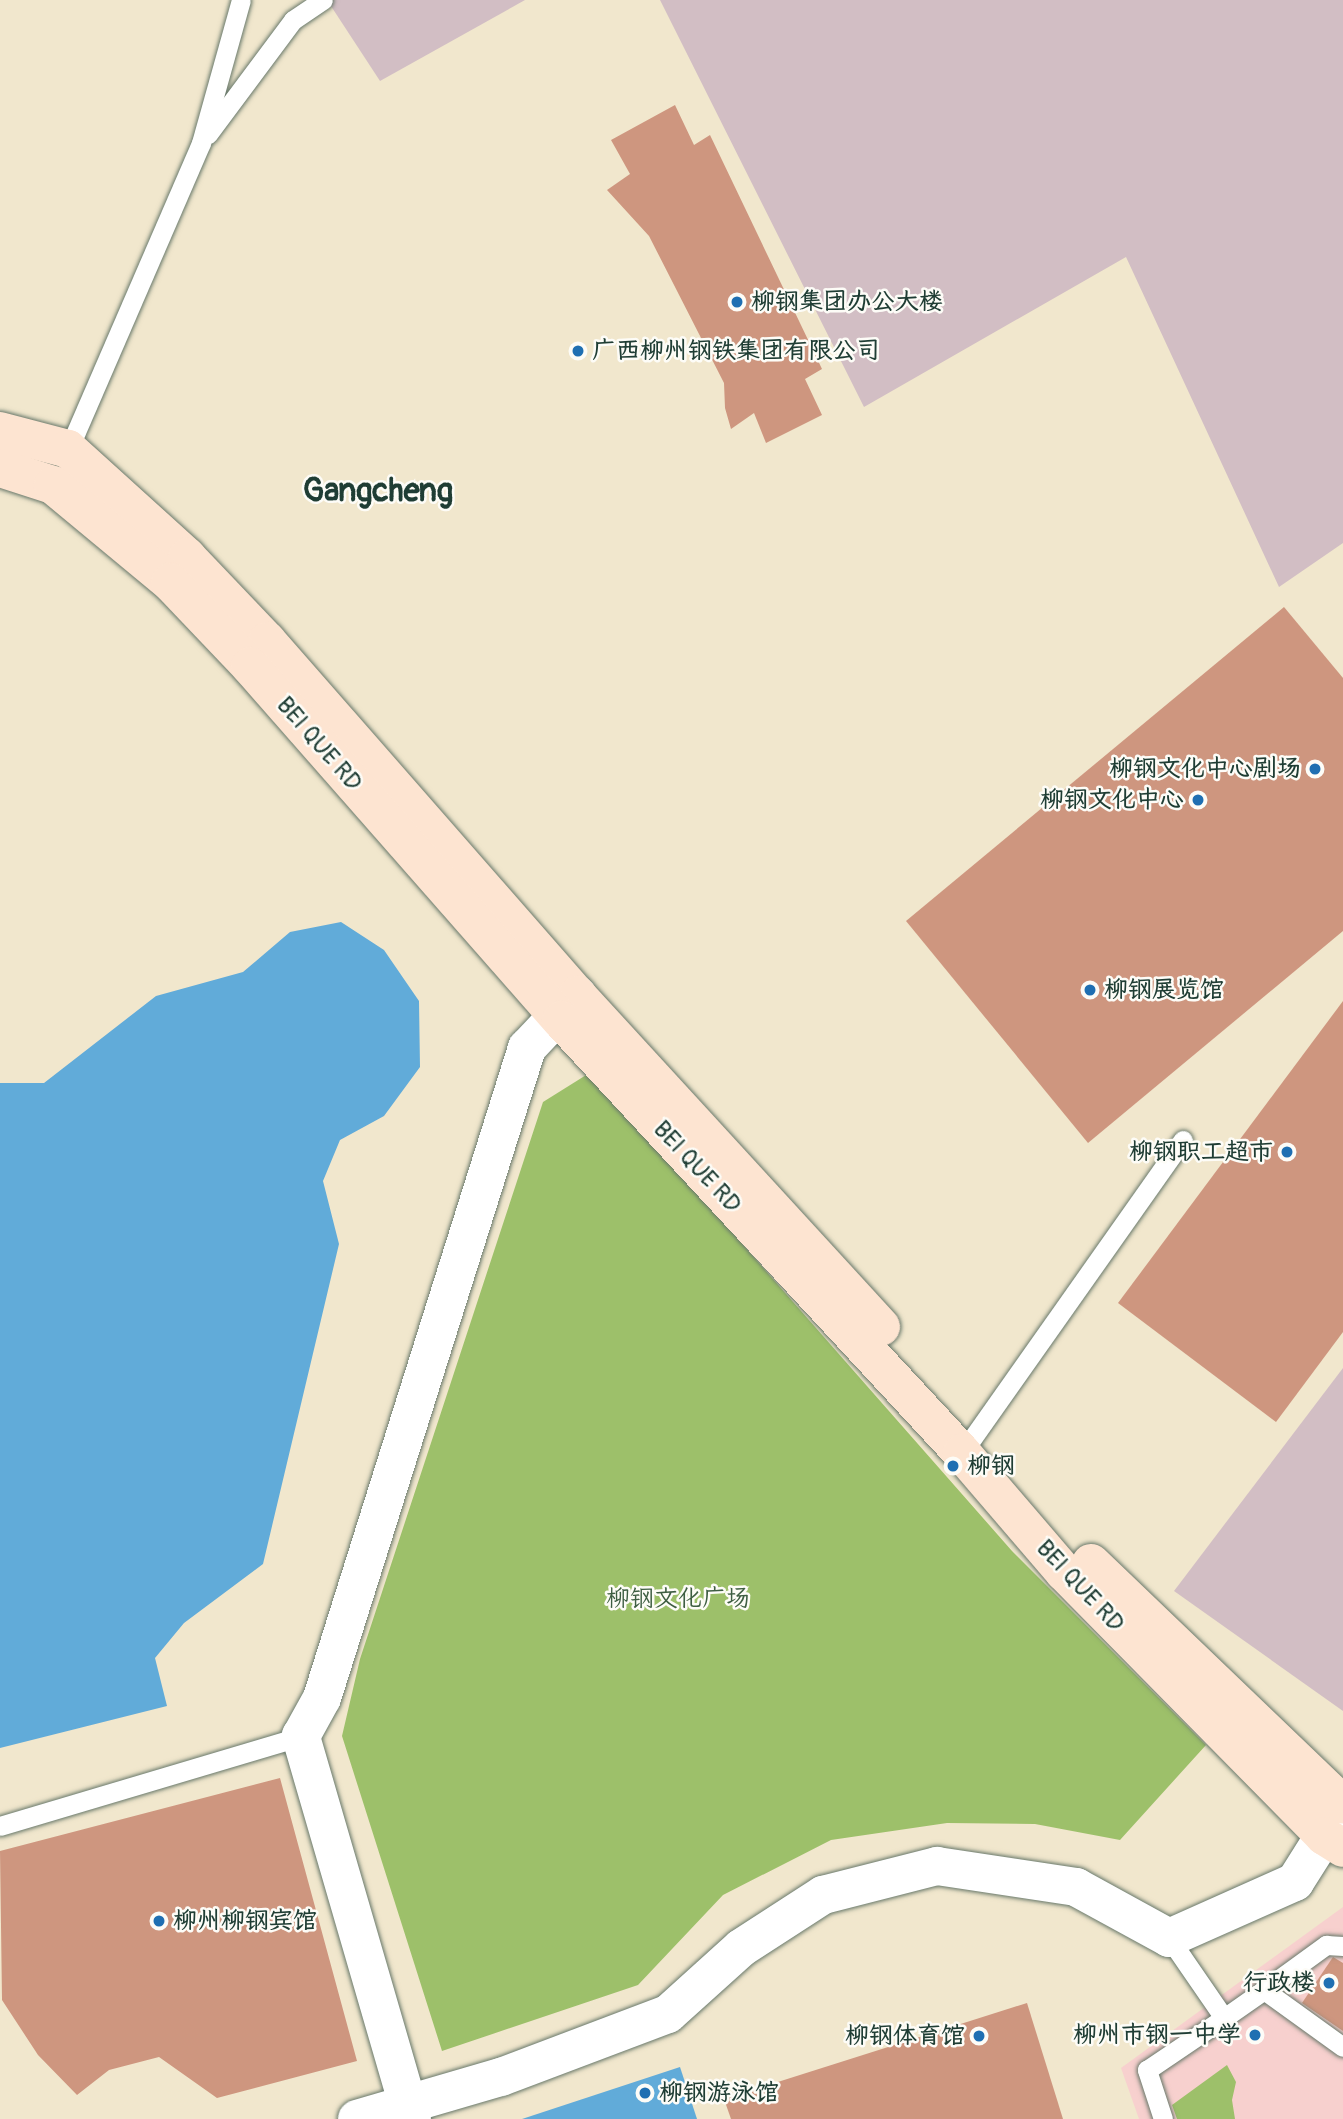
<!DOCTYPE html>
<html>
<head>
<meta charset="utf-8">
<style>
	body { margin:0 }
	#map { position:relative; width:1343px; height:2119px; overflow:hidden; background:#f1e7cd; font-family:Pangolin,"LXGW WenKai TC",sans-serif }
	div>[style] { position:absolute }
	.built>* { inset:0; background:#f7d0ce }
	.industrial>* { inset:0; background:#d2bec4 }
	.green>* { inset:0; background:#9dc06a }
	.water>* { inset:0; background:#61abd9 }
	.building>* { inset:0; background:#ce967f }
	.roads { filter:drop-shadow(0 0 2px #68786a) drop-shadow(0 0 2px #68786a) }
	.lane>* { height:19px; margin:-9.5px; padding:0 9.5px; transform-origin:9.5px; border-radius:9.5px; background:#fff }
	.street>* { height:38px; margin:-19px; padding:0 19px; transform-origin:19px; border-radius:19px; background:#fff }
	.secondary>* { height:38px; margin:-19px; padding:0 19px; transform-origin:19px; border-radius:19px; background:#fde4d1 }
	.dots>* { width:19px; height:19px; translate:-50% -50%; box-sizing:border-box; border:4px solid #fdfcf7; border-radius:50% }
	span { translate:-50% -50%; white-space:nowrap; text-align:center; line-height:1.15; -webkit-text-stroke:5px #fdfcf7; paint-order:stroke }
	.poi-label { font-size:24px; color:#1f3d34; font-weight:700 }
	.left { translate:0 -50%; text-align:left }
	.right { translate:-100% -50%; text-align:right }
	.street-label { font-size:24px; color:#1f3d34 }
	.park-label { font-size:24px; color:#3e5e42 }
	.district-label { font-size:32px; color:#1f3d34; font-weight:700 }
</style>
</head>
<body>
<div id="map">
	<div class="built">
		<div style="clip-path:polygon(1343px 1907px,1343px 2119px,1139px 2119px,1121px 2068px)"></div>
	</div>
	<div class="industrial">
		<div style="clip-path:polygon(327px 0,525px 0,380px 81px)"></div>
		<div style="clip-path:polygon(660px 0,1343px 0,1343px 543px,1279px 587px,1126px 257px,864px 407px)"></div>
		<div style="clip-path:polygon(1343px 1368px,1343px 1711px,1174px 1591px)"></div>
	</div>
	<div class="green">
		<div style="clip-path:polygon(591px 1072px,1012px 1551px,1206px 1745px,1120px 1840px,1035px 1824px,947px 1823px,831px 1840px,723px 1895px,638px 1985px,442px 2051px,342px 1736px,360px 1659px,543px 1102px)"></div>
		<div style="clip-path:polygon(1227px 2065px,1236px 2082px,1232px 2100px,1235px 2119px,1177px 2119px,1172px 2105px)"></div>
	</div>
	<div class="water">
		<div style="clip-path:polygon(341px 922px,384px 950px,419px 1001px,420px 1067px,384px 1116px,340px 1140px,323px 1181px,339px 1244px,263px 1564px,184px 1623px,155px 1658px,167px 1706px,0 1748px,0 1083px,44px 1083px,156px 996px,243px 972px,290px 932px)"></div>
		<div style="clip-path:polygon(680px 2067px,697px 2119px,522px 2119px)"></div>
	</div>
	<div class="building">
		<div style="clip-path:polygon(675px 105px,694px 145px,710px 135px,822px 369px,805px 379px,822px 415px,766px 443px,754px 413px,731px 429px,725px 408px,724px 383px,649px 236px,607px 190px,630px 174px,611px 140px)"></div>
		<div style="clip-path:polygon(1284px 607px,1343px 678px,1343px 931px,1088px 1143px,906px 921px)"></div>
		<div style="clip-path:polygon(1343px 1001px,1343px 1332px,1276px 1422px,1118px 1303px)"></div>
		<div style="clip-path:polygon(280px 1778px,357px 2061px,217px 2098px,159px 2057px,109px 2070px,77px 2095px,38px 2055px,2px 2000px,0 1851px)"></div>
		<div style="clip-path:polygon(1333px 1957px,1343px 1963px,1343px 2031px,1302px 2003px)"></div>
		<div style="clip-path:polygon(1027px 2003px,1063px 2119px,731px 2119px,724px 2099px)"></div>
	</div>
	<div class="roads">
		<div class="lane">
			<div style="left:208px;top:134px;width:142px;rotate:-53.3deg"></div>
			<div style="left:293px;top:20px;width:36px;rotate:-34deg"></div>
			<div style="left:66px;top:455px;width:340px;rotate:-66.6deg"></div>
			<div style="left:201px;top:143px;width:148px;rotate:-74.4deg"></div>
			<div style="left:962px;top:1453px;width:383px;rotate:-54.8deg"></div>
			<div style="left:0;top:1826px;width:314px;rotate:-16.6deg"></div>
			<div style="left:1169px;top:1938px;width:97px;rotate:55.5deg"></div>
			<div style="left:1224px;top:2018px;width:49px;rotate:-35deg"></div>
			<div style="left:1264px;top:1990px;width:97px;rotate:35.8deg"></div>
			<div style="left:1264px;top:1990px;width:77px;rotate:-36deg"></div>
			<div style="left:1326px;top:1945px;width:17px;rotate:3deg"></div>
			<div style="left:1163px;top:2119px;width:52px;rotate:-108.1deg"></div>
			<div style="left:1147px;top:2070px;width:93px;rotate:-34deg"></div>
		</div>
		<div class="street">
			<div style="left:357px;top:2119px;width:150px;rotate:-16.3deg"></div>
			<div style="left:501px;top:2077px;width:178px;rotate:-20.7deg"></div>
			<div style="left:668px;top:2014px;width:98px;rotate:-42.1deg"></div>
			<div style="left:741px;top:1948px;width:98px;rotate:-32.9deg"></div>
			<div style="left:823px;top:1895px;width:118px;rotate:-14.3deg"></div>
			<div style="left:937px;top:1866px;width:141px;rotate:8.6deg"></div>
			<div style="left:1076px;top:1887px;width:106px;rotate:28.7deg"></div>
			<div style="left:1169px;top:1938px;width:138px;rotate:-24deg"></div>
			<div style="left:1295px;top:1882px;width:54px;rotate:-57.8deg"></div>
			<div style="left:1324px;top:1836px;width:33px;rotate:-74deg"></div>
			<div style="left:412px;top:2119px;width:399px;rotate:-106.2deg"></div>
			<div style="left:301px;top:1736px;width:43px;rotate:-61.1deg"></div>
			<div style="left:322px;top:1698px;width:682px;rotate:-72.5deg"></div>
			<div style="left:527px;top:1048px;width:73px;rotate:-46.7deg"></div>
		</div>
		<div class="secondary">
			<div style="left:0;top:431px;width:70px;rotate:14.8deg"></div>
			<div style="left:68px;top:449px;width:161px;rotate:42.2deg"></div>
			<div style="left:187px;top:557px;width:116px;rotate:46.4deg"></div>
			<div style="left:267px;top:641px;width:471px;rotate:48.8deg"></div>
			<div style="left:577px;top:995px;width:450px;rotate:47.5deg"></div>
			<div style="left:0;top:468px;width:56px;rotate:17.8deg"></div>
			<div style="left:53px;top:485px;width:152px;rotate:39.7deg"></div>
			<div style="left:170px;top:582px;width:116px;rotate:46.4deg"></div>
			<div style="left:250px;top:666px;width:471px;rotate:48.7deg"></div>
			<div style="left:561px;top:1020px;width:590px;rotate:47.2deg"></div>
			<div style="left:962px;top:1453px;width:157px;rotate:49.4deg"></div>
			<div style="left:1064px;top:1572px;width:371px;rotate:45.4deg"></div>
			<div style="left:1324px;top:1836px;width:22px;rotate:32deg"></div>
			<div style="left:1091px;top:1563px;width:349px;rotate:43.8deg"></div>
		</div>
	</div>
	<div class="dots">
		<div style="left:737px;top:302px;background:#1f6fb2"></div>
		<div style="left:578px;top:351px;background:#1f6fb2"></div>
		<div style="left:1315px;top:769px;background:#1f6fb2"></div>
		<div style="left:1198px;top:800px;background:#1f6fb2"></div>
		<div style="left:1090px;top:990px;background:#1f6fb2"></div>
		<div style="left:1287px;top:1152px;background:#1f6fb2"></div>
		<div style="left:953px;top:1466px;background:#1f6fb2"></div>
		<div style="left:159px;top:1921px;background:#1f6fb2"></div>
		<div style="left:1329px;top:1983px;background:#1f6fb2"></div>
		<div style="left:1255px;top:2035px;background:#1f6fb2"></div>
		<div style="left:979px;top:2036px;background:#1f6fb2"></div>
		<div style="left:645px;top:2093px;background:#1f6fb2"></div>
	</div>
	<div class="poi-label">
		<span class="left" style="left:751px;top:302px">柳钢集团办公大楼</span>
		<span class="left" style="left:592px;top:351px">广西柳州钢铁集团有限公司</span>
		<span class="right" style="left:1301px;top:769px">柳钢文化中心剧场</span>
		<span class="right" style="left:1184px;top:800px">柳钢文化中心</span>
		<span class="left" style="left:1104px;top:990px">柳钢展览馆</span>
		<span class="right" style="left:1273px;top:1152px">柳钢职工超市</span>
		<span class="left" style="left:967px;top:1466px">柳钢</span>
		<span class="left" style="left:173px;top:1921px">柳州柳钢宾馆</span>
		<span class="right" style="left:1315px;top:1983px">行政楼</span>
		<span class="right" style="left:1241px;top:2035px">柳州市钢一中学</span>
		<span class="right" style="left:965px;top:2036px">柳钢体育馆</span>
		<span class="left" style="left:659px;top:2093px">柳钢游泳馆</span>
	</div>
	<div class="street-label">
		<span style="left:319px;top:744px;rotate:49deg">BEI QUE RD</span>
		<span style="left:697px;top:1167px;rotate:47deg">BEI QUE RD</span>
		<span style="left:1080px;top:1586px;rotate:47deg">BEI QUE RD</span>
	</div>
	<div class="park-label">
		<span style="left:678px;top:1599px">柳钢文化广场</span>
	</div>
	<div class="district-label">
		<span style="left:378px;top:491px">Gangcheng</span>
	</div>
</div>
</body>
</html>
